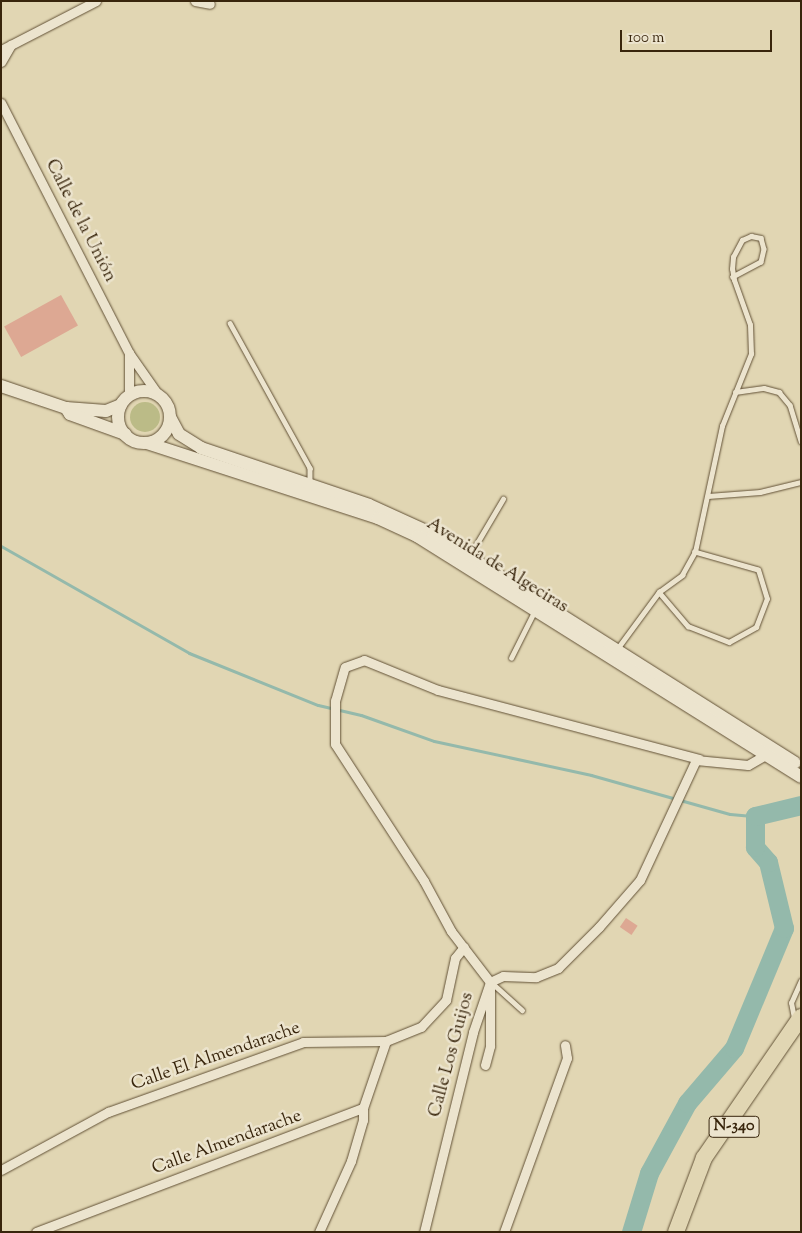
<!DOCTYPE html>
<html>
<head>
<meta charset="utf-8">
<style>
	body { margin:0 }
	#map { position:relative; width:802px; height:1233px; overflow:hidden; background:#e1d6b3; font-family:"Sorts Mill Goudy",serif }
	div>[style] { position:absolute }
	.green>* { inset:0; background:#bbbb87 }
	.round { border-radius:50% }
	.stream>* { height:3px; margin:-1.5px; padding:0 1.5px; transform-origin:1.5px; border-radius:1.5px; background:#94b9ab }
	.river>* { height:19px; margin:-9.5px; padding:0 9.5px; transform-origin:9.5px; border-radius:9.5px; background:#94b9ab }
	.building>* { inset:0; background:#dda893; transform-origin:0 0 }
	.roads { filter:drop-shadow(0 0 1px #625136) drop-shadow(0 0 1px #625136) }
	.lane>* { height:4.5px; margin:-2.25px; padding:0 2.25px; transform-origin:2.25px; border-radius:2.25px; background:#ece4ce }
	.street>* { height:9px; margin:-4.5px; padding:0 4.5px; transform-origin:4.5px; border-radius:4.5px; background:#ece4ce }
	.secondary>* { height:12px; margin:-6px; padding:0 6px; transform-origin:6px; border-radius:6px; background:#ece4ce }
	.secondary>.ring { margin:-6px; padding:0; box-sizing:content-box; background:none; border:12px solid #ece4ce; border-radius:50% }
	.highway>* { height:16px; margin:-8px; padding:0 8px; transform-origin:8px; border-radius:8px; background:#e1d6b3 }
	span { translate:-50% -50%; white-space:nowrap; text-align:center; line-height:1.15; -webkit-text-stroke:5px #ece4ce; paint-order:stroke }
	.shield-label span { padding:1px 4px; background:#ece4ce; border:1px solid; border-radius:4px; -webkit-text-stroke-width:0 }
	.shield-label { font-size:16px; color:#38250c; font-weight:700 }
	.street-label { font-size:18px; color:#38250c }
	.frame { position:absolute; inset:0; border:2px solid #38250c; pointer-events:none }
	.scale { position:absolute; left:620px; top:30px; width:152px; height:22px; box-sizing:border-box; border:2px solid #38250c; border-top:0; padding-left:6px; font-size:15px; line-height:18px; white-space:nowrap; color:#38250c; -webkit-text-stroke:4px #ece4ce; paint-order:stroke }
</style>
</head>
<body>
<div id="map">
	<div class="green">
		<div class="round" style="left:130px;top:402px;width:30px;height:30px"></div>
	</div>
	<div class="stream">
		<div style="left:1px;top:546px;width:216px;rotate:29.6deg"></div>
		<div style="left:189px;top:653px;width:139px;rotate:22deg"></div>
		<div style="left:318px;top:705px;width:44px;rotate:13.1deg"></div>
		<div style="left:361px;top:715px;width:77px;rotate:19.6deg"></div>
		<div style="left:434px;top:741px;width:161px;rotate:12.2deg"></div>
		<div style="left:591px;top:775px;width:144px;rotate:15.7deg"></div>
		<div style="left:730px;top:814px;width:25px;rotate:5deg"></div>
	</div>
	<div class="river">
		<div style="left:631px;top:1232px;width:62px;rotate:-73deg"></div>
		<div style="left:649px;top:1173px;width:80px;rotate:-61.5deg"></div>
		<div style="left:687px;top:1103px;width:72px;rotate:-49.5deg"></div>
		<div style="left:734px;top:1048px;width:130px;rotate:-67.4deg"></div>
		<div style="left:784px;top:928px;width:68px;rotate:-103.6deg"></div>
		<div style="left:768px;top:862px;width:20px;rotate:-131deg"></div>
		<div style="left:755px;top:847px;width:31px;rotate:-90deg"></div>
		<div style="left:755px;top:816px;width:47px;rotate:-13.4deg"></div>
	</div>
	<div class="building">
		<div style="left:61px;top:295px;width:35px;height:65px;rotate:61deg"></div>
		<div style="left:626px;top:918px;width:14px;height:11px;rotate:34deg"></div>
	</div>
	<div class="roads">
		<div class="lane">
			<div style="left:230px;top:323px;width:166px;rotate:61.1deg"></div>
			<div style="left:310px;top:468px;width:15px;rotate:90deg"></div>
			<div style="left:735px;top:392px;width:29px;rotate:-8deg"></div>
			<div style="left:764px;top:388px;width:16px;rotate:15deg"></div>
			<div style="left:779px;top:392px;width:17px;rotate:50deg"></div>
			<div style="left:790px;top:405px;width:38px;rotate:73deg"></div>
			<div style="left:708px;top:496px;width:52px;rotate:-4.4deg"></div>
			<div style="left:760px;top:492px;width:42px;rotate:-13.7deg"></div>
			<div style="left:470px;top:555px;width:65px;rotate:-59.5deg"></div>
			<div style="left:659px;top:592px;width:45px;rotate:49.5deg"></div>
			<div style="left:688px;top:626px;width:44px;rotate:21.3deg"></div>
			<div style="left:729px;top:642px;width:31px;rotate:-29deg"></div>
			<div style="left:756px;top:627px;width:30px;rotate:-69deg"></div>
			<div style="left:767px;top:599px;width:30px;rotate:-107deg"></div>
			<div style="left:758px;top:570px;width:66px;rotate:-164.1deg"></div>
			<div style="left:617px;top:649px;width:71px;rotate:-53.6deg"></div>
			<div style="left:659px;top:592px;width:29px;rotate:-36deg"></div>
			<div style="left:682px;top:575px;width:26px;rotate:-61deg"></div>
			<div style="left:695px;top:552px;width:129px;rotate:-77.9deg"></div>
			<div style="left:722px;top:426px;width:78px;rotate:-68.1deg"></div>
			<div style="left:751px;top:354px;width:29px;rotate:-92deg"></div>
			<div style="left:750px;top:325px;width:48px;rotate:-109.6deg"></div>
			<div style="left:734px;top:280px;width:11px;rotate:-100deg"></div>
			<div style="left:732px;top:269px;width:12px;rotate:-85deg"></div>
			<div style="left:733px;top:257px;width:19px;rotate:-62deg"></div>
			<div style="left:742px;top:240px;width:10px;rotate:-24deg"></div>
			<div style="left:751px;top:236px;width:10px;rotate:11deg"></div>
			<div style="left:761px;top:238px;width:11px;rotate:75deg"></div>
			<div style="left:764px;top:249px;width:13px;rotate:103deg"></div>
			<div style="left:761px;top:262px;width:32px;rotate:152deg"></div>
			<div style="left:511px;top:658px;width:51px;rotate:-63.4deg"></div>
			<div style="left:491px;top:982px;width:42px;rotate:42.1deg"></div>
			<div style="left:794px;top:1018px;width:15px;rotate:-101deg"></div>
			<div style="left:791px;top:1003px;width:24px;rotate:-66deg"></div>
		</div>
		<div class="street">
			<div style="left:195px;top:1px;width:15px;rotate:11deg"></div>
			<div style="left:1px;top:50px;width:107px;rotate:-27.3deg"></div>
			<div style="left:1px;top:62px;width:20px;rotate:-60deg"></div>
			<div style="left:1px;top:103px;width:281px;rotate:62.9deg"></div>
			<div style="left:129px;top:353px;width:52px;rotate:55.1deg"></div>
			<div style="left:129px;top:396px;width:43px;rotate:-90deg"></div>
			<div style="left:485px;top:1065px;width:20px;rotate:-75deg"></div>
			<div style="left:490px;top:1046px;width:64px;rotate:-90deg"></div>
			<div style="left:490px;top:982px;width:64px;rotate:-127.4deg"></div>
			<div style="left:451px;top:931px;width:57px;rotate:-118.4deg"></div>
			<div style="left:424px;top:881px;width:163px;rotate:-123deg"></div>
			<div style="left:335px;top:744px;width:43px;rotate:-90deg"></div>
			<div style="left:335px;top:701px;width:35px;rotate:-74deg"></div>
			<div style="left:345px;top:667px;width:20px;rotate:-20deg"></div>
			<div style="left:364px;top:660px;width:80px;rotate:22.1deg"></div>
			<div style="left:438px;top:690px;width:270px;rotate:14.8deg"></div>
			<div style="left:1px;top:1170px;width:122px;rotate:-28.5deg"></div>
			<div style="left:108px;top:1112px;width:207px;rotate:-19.7deg"></div>
			<div style="left:303px;top:1042px;width:83px;rotate:-0.7deg"></div>
			<div style="left:386px;top:1041px;width:38px;rotate:-22deg"></div>
			<div style="left:421px;top:1027px;width:37px;rotate:-47deg"></div>
			<div style="left:446px;top:1000px;width:43px;rotate:-77.9deg"></div>
			<div style="left:455px;top:958px;width:14px;rotate:-51deg"></div>
			<div style="left:36px;top:1232px;width:350px;rotate:-20.8deg"></div>
			<div style="left:363px;top:1108px;width:71px;rotate:-71.1deg"></div>
			<div style="left:319px;top:1232px;width:78px;rotate:-65.7deg"></div>
			<div style="left:351px;top:1161px;width:43px;rotate:-73.7deg"></div>
			<div style="left:363px;top:1120px;width:12px;rotate:-90deg"></div>
			<div style="left:424px;top:1232px;width:206px;rotate:-76.2deg"></div>
			<div style="left:473px;top:1032px;width:53px;rotate:-71.2deg"></div>
			<div style="left:490px;top:982px;width:14px;rotate:-25deg"></div>
			<div style="left:503px;top:976px;width:33px;rotate:2deg"></div>
			<div style="left:536px;top:977px;width:24px;rotate:-22deg"></div>
			<div style="left:558px;top:968px;width:58px;rotate:-45deg"></div>
			<div style="left:599px;top:927px;width:62px;rotate:-48.9deg"></div>
			<div style="left:640px;top:880px;width:132px;rotate:-65deg"></div>
			<div style="left:696px;top:760px;width:52px;rotate:5.5deg"></div>
			<div style="left:748px;top:765px;width:20px;rotate:-30deg"></div>
			<div style="left:504px;top:1232px;width:185px;rotate:-70.1deg"></div>
			<div style="left:567px;top:1058px;width:13px;rotate:-99deg"></div>
		</div>
		<div class="secondary">
			<div style="left:1px;top:386px;width:69px;rotate:18.7deg"></div>
			<div style="left:66px;top:408px;width:40px;rotate:4.3deg"></div>
			<div style="left:106px;top:411px;width:16px;rotate:-22deg"></div>
			<div class="ring" style="left:118px;top:391px;width:40px;height:40px"></div>
			<div style="left:66px;top:408px;width:7px;rotate:56deg"></div>
			<div style="left:70px;top:414px;width:59px;rotate:20deg"></div>
			<div style="left:170px;top:417px;width:19px;rotate:62deg"></div>
			<div style="left:179px;top:434px;width:26px;rotate:32deg"></div>
			<div style="left:201px;top:448px;width:177px;rotate:18.7deg"></div>
			<div style="left:369px;top:505px;width:70px;rotate:24.4deg"></div>
			<div style="left:433px;top:534px;width:428px;rotate:32.3deg"></div>
			<div style="left:147px;top:443px;width:243px;rotate:18deg"></div>
			<div style="left:378px;top:518px;width:43px;rotate:24.8deg"></div>
			<div style="left:417px;top:536px;width:453px;rotate:32.1deg"></div>
		</div>
		<div class="highway">
			<div style="left:676px;top:1232px;width:79px;rotate:-69.3deg"></div>
			<div style="left:704px;top:1158px;width:171px;rotate:-55.5deg"></div>
		</div>
	</div>
	<div class="shield-label">
		<span style="left:734px;top:1127px">N-340</span>
	</div>
	<div class="street-label">
		<span style="left:80px;top:221px;rotate:63deg">Calle de la Unión</span>
		<span style="left:497px;top:566px;rotate:32deg">Avenida de Algeciras</span>
		<span style="left:452px;top:1055px;rotate:-75deg">Calle Los Guijos</span>
		<span style="left:216px;top:1057px;rotate:-19deg">Calle El Almendarache</span>
		<span style="left:227px;top:1143px;rotate:-20deg">Calle Almendarache</span>
	</div>
	<div class="frame"></div>
	<div class="scale">100 m</div>
</div>
</body>
</html>
